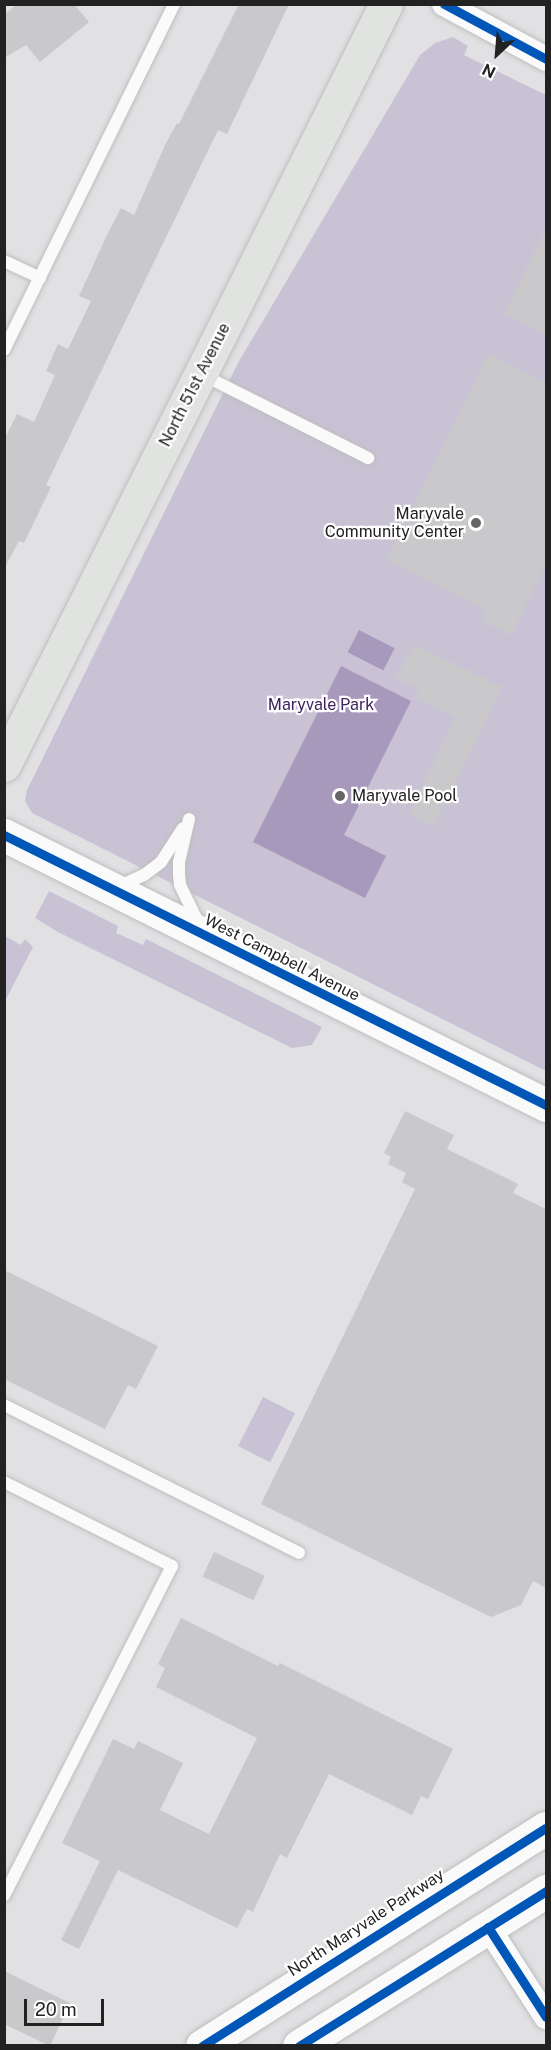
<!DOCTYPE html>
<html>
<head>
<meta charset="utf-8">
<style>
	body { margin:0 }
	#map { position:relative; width:551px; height:2050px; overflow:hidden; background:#e1e0e3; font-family:"Public Sans",sans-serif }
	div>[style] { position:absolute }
	.green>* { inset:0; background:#c9c2d5; transform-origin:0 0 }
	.water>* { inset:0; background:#a699bc; transform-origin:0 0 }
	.building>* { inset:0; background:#c9c8ca; transform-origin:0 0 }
	.roads { filter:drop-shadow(0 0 2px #bebebf) drop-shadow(0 0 2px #bebebf) }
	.lane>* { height:12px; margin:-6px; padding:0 6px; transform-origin:6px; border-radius:6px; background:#fafafb }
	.street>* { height:24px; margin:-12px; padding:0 12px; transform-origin:12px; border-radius:12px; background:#fafafb }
	.secondary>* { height:33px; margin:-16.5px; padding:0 16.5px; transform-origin:16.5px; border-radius:16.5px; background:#fafafb }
	.primary>* { height:33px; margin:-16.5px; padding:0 16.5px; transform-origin:16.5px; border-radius:16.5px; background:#e1e3e0 }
	.cycleway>* { height:9px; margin:-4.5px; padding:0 4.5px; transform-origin:4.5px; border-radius:4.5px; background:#0057b8 }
	.dots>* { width:16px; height:16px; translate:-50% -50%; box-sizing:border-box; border:3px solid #fff; border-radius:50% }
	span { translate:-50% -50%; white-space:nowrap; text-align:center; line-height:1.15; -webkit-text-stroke:4.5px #fff; paint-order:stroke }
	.street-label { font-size:16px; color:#222223 }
	.poi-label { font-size:16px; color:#222223 }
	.right { translate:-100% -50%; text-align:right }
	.left { translate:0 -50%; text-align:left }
	.park-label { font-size:16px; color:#3c215e }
	.frame { position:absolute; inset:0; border:6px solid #222223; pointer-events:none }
	.north { position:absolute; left:467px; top:24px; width:60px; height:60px; -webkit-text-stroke:4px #fff; paint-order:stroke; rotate:206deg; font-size:16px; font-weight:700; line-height:24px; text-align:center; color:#222223 }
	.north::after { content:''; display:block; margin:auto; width:21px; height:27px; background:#222223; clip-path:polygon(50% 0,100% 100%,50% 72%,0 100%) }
	.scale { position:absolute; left:24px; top:1999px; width:80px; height:27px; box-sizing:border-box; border:3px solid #222223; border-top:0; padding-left:8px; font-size:18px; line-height:21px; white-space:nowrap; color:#222223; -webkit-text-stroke:4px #fff; paint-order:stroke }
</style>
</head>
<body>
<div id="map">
	<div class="green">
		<div style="clip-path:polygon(453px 37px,468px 46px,464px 55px,546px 95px,546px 1071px,32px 813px,25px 801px,27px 790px,238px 363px,420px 55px,435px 43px)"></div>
		<div style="clip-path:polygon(49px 891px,118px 926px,116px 933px,143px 945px,146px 939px,322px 1027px,312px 1045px,292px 1048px,58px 932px,35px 918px)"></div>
		<div style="clip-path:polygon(5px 936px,21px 945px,25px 939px,33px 947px,5px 1001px)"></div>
		<div style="left:263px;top:1397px;width:36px;height:55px;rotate:27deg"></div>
	</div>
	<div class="water">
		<div style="left:359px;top:630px;width:40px;height:25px;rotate:27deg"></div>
		<div style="clip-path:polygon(341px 666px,411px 701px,344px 835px,386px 856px,365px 898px,253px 842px)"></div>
	</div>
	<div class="building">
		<div style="clip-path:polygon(17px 4px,74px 4px,89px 22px,40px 62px,26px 45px,4px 58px,4px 15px)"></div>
		<div style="clip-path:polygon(239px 4px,289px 4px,227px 134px,218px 130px,46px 485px,51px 487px,24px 543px,19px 541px,4px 569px,4px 440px,17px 414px,34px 422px,55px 375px,46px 371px,58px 344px,68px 349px,91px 301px,79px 296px,107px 235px,121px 208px,134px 215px,165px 145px,177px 123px,179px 124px)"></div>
		<div style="clip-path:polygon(546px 228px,546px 335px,504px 314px)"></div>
		<div style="clip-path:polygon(488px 354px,546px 383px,546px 564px,511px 635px,481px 620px,487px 610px,387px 560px)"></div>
		<div style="clip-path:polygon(414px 644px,502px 687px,434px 826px,409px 814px,456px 717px,415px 697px,419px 689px,396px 679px)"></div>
		<div style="clip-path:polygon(405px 1111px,454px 1135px,447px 1149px,518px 1184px,513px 1193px,546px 1209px,546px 1588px,533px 1581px,521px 1605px,491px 1617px,261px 1504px,415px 1189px,402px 1182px,406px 1173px,388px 1164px,391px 1157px,384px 1153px)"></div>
		<div style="clip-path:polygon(4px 1270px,158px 1346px,136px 1389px,128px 1385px,105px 1429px,4px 1379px)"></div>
		<div style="left:214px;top:1552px;width:56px;height:27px;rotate:25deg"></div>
		<div style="clip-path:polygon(181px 1618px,278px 1666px,280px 1663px,453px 1749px,428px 1799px,421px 1796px,412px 1815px,329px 1774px,287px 1858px,280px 1854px,253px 1912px,247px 1909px,237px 1928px,118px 1870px,79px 1949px,61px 1940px,100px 1861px,62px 1843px,113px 1739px,134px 1749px,138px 1741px,183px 1763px,160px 1810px,209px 1834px,257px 1738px,156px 1687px,165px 1668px,158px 1664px)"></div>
		<div style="clip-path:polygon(4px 1971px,70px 2003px,50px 2046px,4px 2024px)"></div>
	</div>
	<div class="roads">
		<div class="lane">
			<div style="left:4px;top:261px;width:40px;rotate:25deg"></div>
			<div style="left:4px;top:350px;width:386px;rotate:-63.8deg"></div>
			<div style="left:203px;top:375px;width:185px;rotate:26.7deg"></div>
			<div style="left:189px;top:819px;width:44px;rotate:103.1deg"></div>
			<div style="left:179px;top:862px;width:13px;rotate:90deg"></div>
			<div style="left:179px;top:875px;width:10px;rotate:84deg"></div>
			<div style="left:180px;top:885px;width:41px;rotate:64.1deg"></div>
			<div style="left:118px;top:887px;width:29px;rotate:-25deg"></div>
			<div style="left:144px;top:875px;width:21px;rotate:-37deg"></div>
			<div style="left:161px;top:862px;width:40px;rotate:-57.1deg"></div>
			<div style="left:4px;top:1405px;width:330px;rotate:26.6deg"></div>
			<div style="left:4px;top:1482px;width:188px;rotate:26.6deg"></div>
			<div style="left:172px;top:1566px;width:370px;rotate:117deg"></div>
		</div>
		<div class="street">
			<div style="left:444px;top:4px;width:116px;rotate:28.3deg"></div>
			<div style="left:488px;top:1927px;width:107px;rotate:57.2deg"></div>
		</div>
		<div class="secondary">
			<div style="left:4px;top:835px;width:606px;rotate:26.48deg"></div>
			<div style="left:202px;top:2046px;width:407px;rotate:-32.4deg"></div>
			<div style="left:299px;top:2046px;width:292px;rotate:-32.1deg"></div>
		</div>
		<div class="primary">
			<div style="left:4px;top:765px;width:851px;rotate:-63.34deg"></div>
		</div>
	</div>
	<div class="cycleway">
		<div style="left:444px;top:4px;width:116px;rotate:28.3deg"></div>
		<div style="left:4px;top:835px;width:606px;rotate:26.48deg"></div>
		<div style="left:488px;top:1927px;width:107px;rotate:57.2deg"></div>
		<div style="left:202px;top:2046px;width:407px;rotate:-32.4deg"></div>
		<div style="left:299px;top:2046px;width:292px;rotate:-32.1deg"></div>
	</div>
	<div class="dots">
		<div style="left:476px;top:523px;background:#656466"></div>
		<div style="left:340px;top:796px;background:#656466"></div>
	</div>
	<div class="street-label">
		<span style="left:195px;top:385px;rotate:-63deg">North 51st Avenue</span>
		<span style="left:282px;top:958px;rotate:27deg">West Campbell Avenue</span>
		<span style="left:366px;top:1923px;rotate:-33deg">North Maryvale Parkway</span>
	</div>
	<div class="poi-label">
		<span class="right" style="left:464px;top:523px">Maryvale<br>Community Center</span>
		<span class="left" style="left:352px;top:796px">Maryvale Pool</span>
	</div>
	<div class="park-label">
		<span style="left:321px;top:705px">Maryvale Park</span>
	</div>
	<div class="frame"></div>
	<div class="north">N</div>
	<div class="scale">20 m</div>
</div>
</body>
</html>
